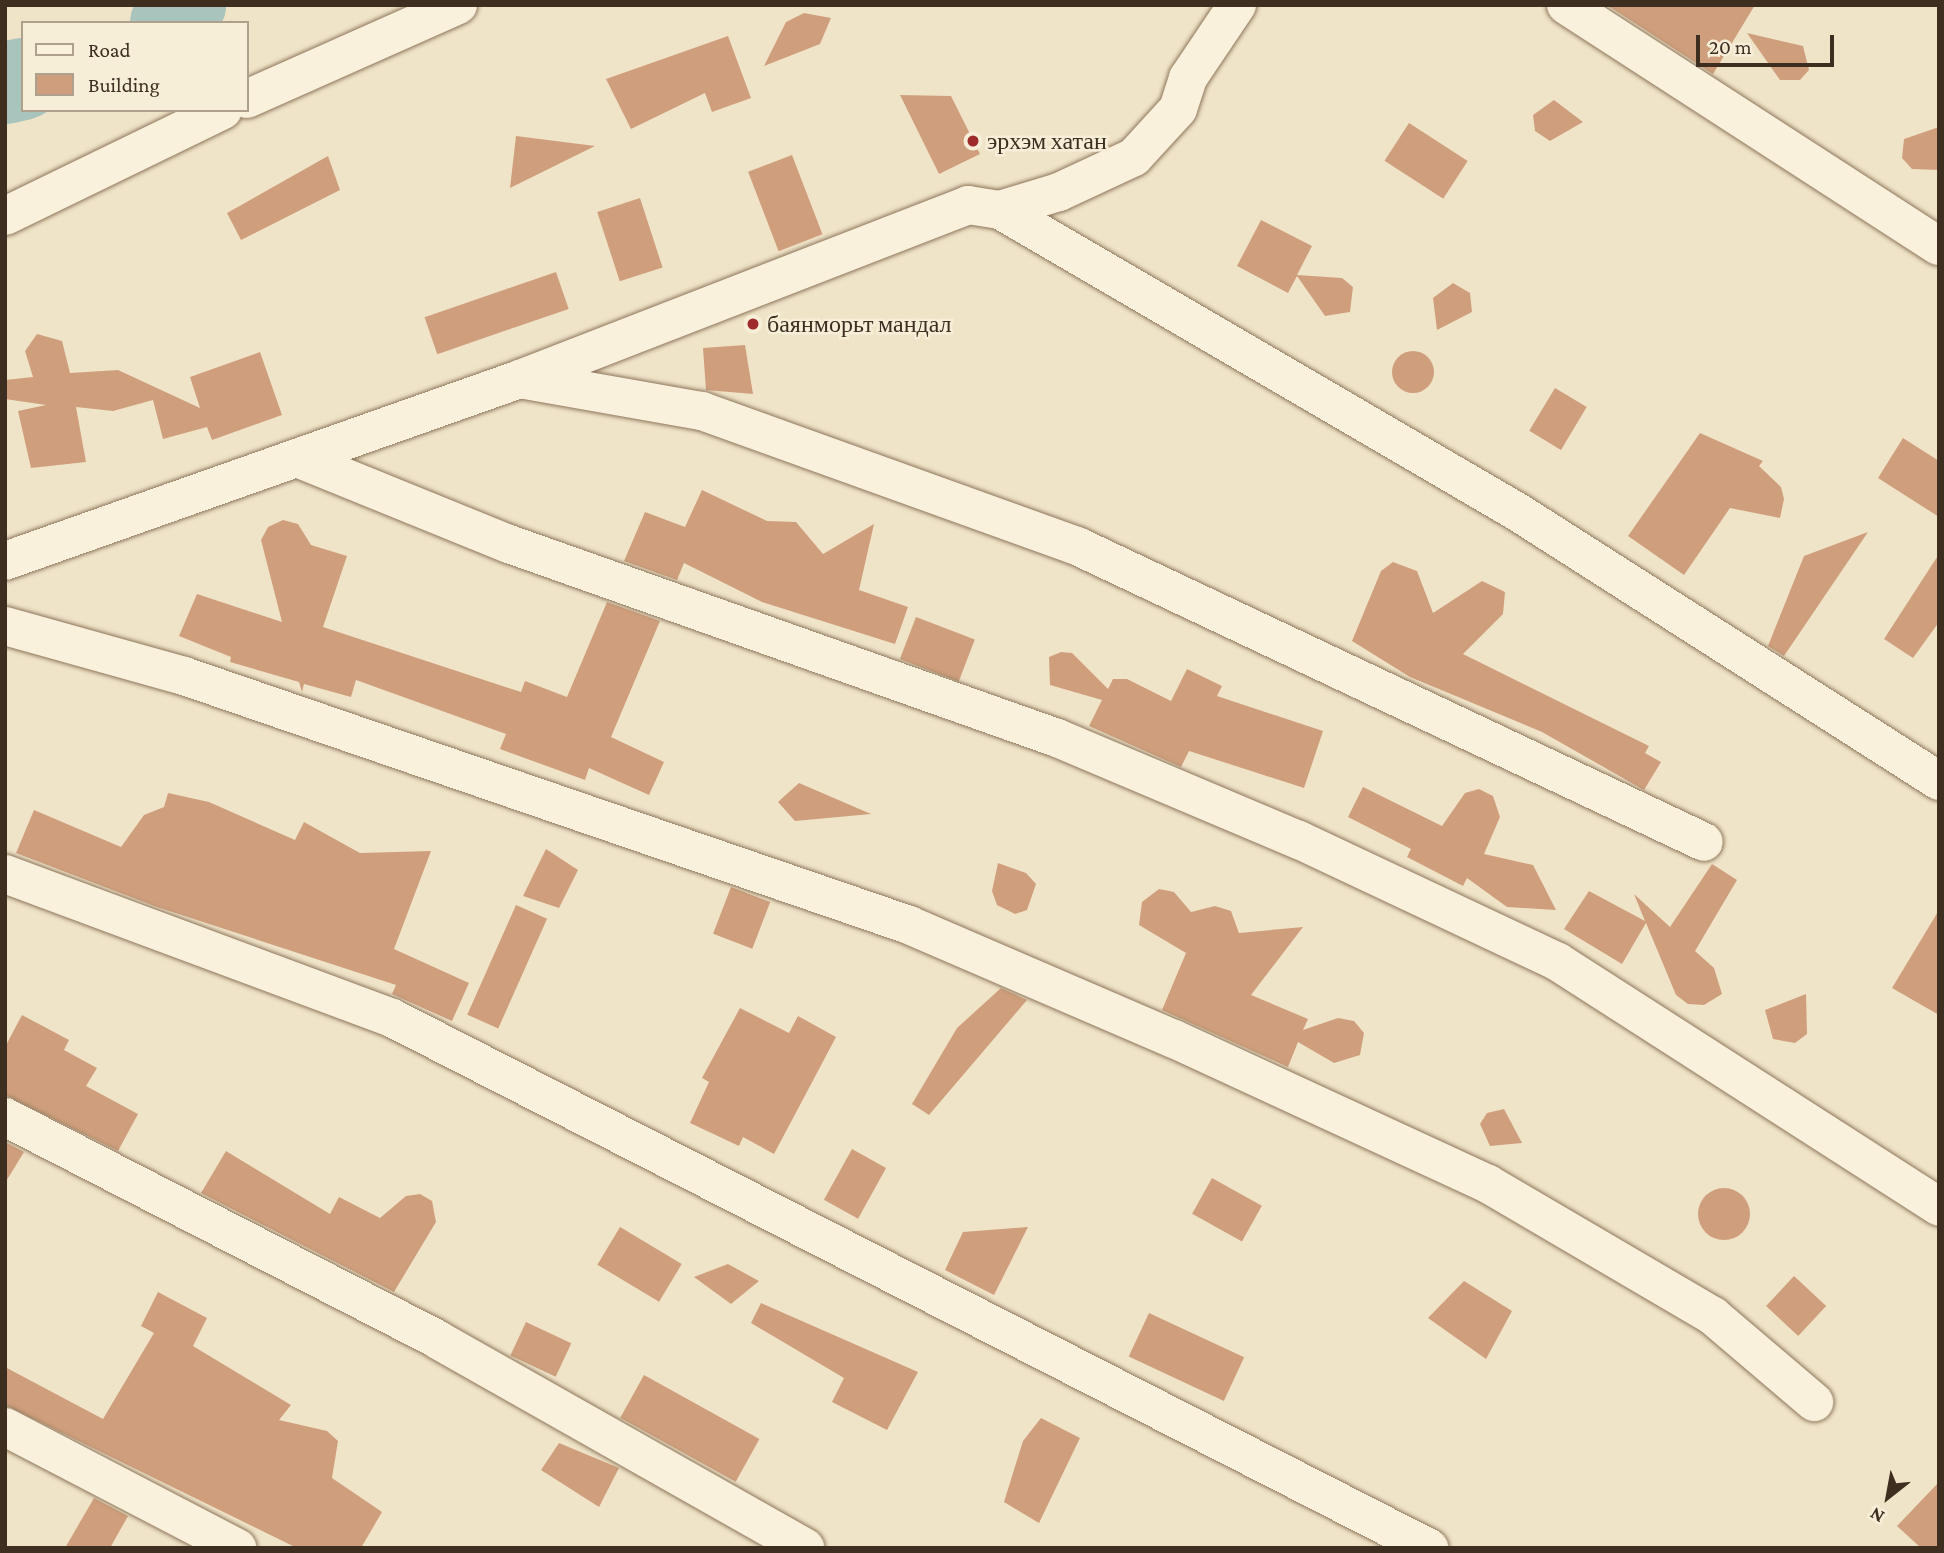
<!DOCTYPE html>
<html>
<head>
<meta charset="utf-8">
<style>
	body { margin:0 }
	#map { position:relative; width:1944px; height:1553px; overflow:hidden; background:#f0e4c8; font-family:"Crimson Pro",serif }
	div>[style] { position:absolute }
	.river>* { height:82px; margin:-41px; padding:0 41px; transform-origin:41px; border-radius:41px; background:#a9c4bc }
	.building>* { inset:0; background:#cf9f7d; transform-origin:0 0 }
	.round { border-radius:50% }
	.roads { filter:drop-shadow(0 0 2px #8d765c) drop-shadow(0 0 2px #8d765c) }
	.minor>* { height:38px; margin:-19px; padding:0 19px; transform-origin:19px; border-radius:19px; background:#faf1dc }
	.dots>* { width:19px; height:19px; translate:-50% -50%; box-sizing:border-box; border:4px solid #f7eed8; border-radius:50% }
	span { translate:-50% -50%; white-space:nowrap; text-align:center; line-height:1.15; -webkit-text-stroke:5px #f7eed8; paint-order:stroke }
	.poi-label { font-size:24px; color:#3d2e20 }
	.left { translate:0 -50%; text-align:left }
	.frame { position:absolute; inset:0; border:7px solid #3d2e20; pointer-events:none }
	.legend { position:absolute; left:21px; top:21px; width:228px; height:91px; box-sizing:border-box; background:#f7eed8; border:2px solid #ada18e; margin:0; padding:9px 12px; list-style:none; font-size:21px; color:#3d2e20 }
	.legend li { display:flex; align-items:center; gap:14px; height:35px }
	.legend b { width:35px; border:2px solid #ada18e }
	.north { position:absolute; left:1853px; top:1462px; width:70px; height:70px; -webkit-text-stroke:5px #f7eed8; paint-order:stroke; rotate:211deg; font-size:19px; font-weight:700; line-height:28px; text-align:center; color:#3d2e20 }
	.north::after { content:''; display:block; margin:auto; width:24px; height:32px; background:#3d2e20; clip-path:polygon(50% 0,100% 100%,50% 72%,0 100%) }
	.scale { position:absolute; left:1696px; top:35px; width:138px; height:32px; box-sizing:border-box; border:4px solid #3d2e20; border-top:0; padding-left:9px; font-size:21px; line-height:24px; white-space:nowrap; color:#3d2e20; -webkit-text-stroke:5px #f7eed8; paint-order:stroke }
</style>
</head>
<body>
<div id="map">
	<div class="river">
		<div style="left:171px;top:23px;width:23px;rotate:-52deg"></div>
		<div style="left:5px;top:83px;width:18px;rotate:-13deg"></div>
	</div>
	<div class="building">
		<div style="clip-path:polygon(1607px 5px,1755px 5px,1713px 74px)"></div>
		<div style="clip-path:polygon(804px 13px,831px 18px,820px 44px,764px 66px,786px 22px)"></div>
		<div style="clip-path:polygon(1747px 33px,1803px 46px,1809px 70px,1800px 80px,1780px 80px)"></div>
		<div style="clip-path:polygon(728px 36px,751px 98px,712px 112px,705px 93px,631px 129px,606px 79px)"></div>
		<div style="clip-path:polygon(900px 95px,951px 96px,980px 154px,939px 174px)"></div>
		<div style="clip-path:polygon(1554px 100px,1583px 122px,1550px 141px,1535px 131px,1533px 115px)"></div>
		<div style="left:1409px;top:123px;width:70px;height:45px;rotate:33deg"></div>
		<div style="clip-path:polygon(1939px 127px,1939px 170px,1912px 169px,1902px 158px,1904px 139px)"></div>
		<div style="clip-path:polygon(516px 136px,595px 146px,510px 188px)"></div>
		<div style="left:792px;top:155px;width:85px;height:47px;rotate:69deg"></div>
		<div style="clip-path:polygon(328px 156px,340px 190px,241px 240px,227px 213px)"></div>
		<div style="left:640px;top:198px;width:73px;height:45px;rotate:72deg"></div>
		<div style="clip-path:polygon(1261px 220px,1312px 246px,1297px 275px,1342px 278px,1353px 287px,1350px 312px,1325px 316px,1297px 276px,1288px 293px,1237px 266px)"></div>
		<div style="left:556px;top:272px;width:39px;height:139px;rotate:71deg"></div>
		<div style="clip-path:polygon(1453px 283px,1470px 293px,1472px 312px,1437px 330px,1433px 298px)"></div>
		<div style="clip-path:polygon(37px 334px,62px 341px,70px 373px,118px 370px,200px 408px,190px 377px,260px 352px,282px 415px,212px 440px,207px 427px,163px 439px,153px 400px,113px 411px,76px 407px,86px 462px,31px 468px,18px 411px,46px 405px,5px 399px,5px 380px,33px 377px,25px 351px)"></div>
		<div style="clip-path:polygon(745px 345px,753px 394px,706px 390px,703px 348px)"></div>
		<div class="round" style="left:1392px;top:351px;width:42px;height:42px"></div>
		<div style="left:1555px;top:388px;width:37px;height:50px;rotate:31deg"></div>
		<div style="clip-path:polygon(1700px 433px,1763px 461px,1759px 466px,1781px 487px,1784px 499px,1780px 518px,1730px 508px,1684px 575px,1628px 536px)"></div>
		<div style="clip-path:polygon(1903px 438px,1939px 461px,1939px 517px,1878px 478px)"></div>
		<div style="clip-path:polygon(702px 490px,767px 521px,796px 522px,823px 554px,874px 524px,859px 590px,908px 607px,895px 644px,762px 602px,684px 563px,677px 580px,624px 561px,645px 512px,685px 527px)"></div>
		<div style="clip-path:polygon(283px 520px,298px 524px,311px 545px,347px 556px,323px 627px,521px 692px,525px 681px,567px 697px,607px 602px,660px 621px,611px 737px,664px 762px,649px 795px,589px 768px,585px 780px,500px 749px,506px 734px,356px 680px,351px 697px,304px 684px,302px 692px,299px 682px,230px 662px,231px 657px,179px 636px,197px 594px,282px 622px,261px 540px,268px 527px)"></div>
		<div style="clip-path:polygon(1868px 532px,1784px 656px,1768px 646px,1804px 556px)"></div>
		<div style="clip-path:polygon(1939px 554px,1939px 622px,1913px 658px,1884px 639px)"></div>
		<div style="clip-path:polygon(1393px 562px,1417px 571px,1433px 613px,1482px 581px,1505px 592px,1503px 614px,1463px 654px,1649px 746px,1645px 753px,1661px 762px,1644px 790px,1542px 732px,1410px 677px,1352px 641px,1381px 571px)"></div>
		<div style="left:916px;top:617px;width:63px;height:45px;rotate:21deg"></div>
		<div style="clip-path:polygon(1061px 652px,1072px 653px,1108px 689px,1113px 679px,1127px 679px,1171px 701px,1187px 669px,1222px 686px,1217px 696px,1323px 731px,1304px 788px,1189px 751px,1181px 767px,1089px 726px,1102px 700px,1050px 685px,1049px 657px)"></div>
		<div style="clip-path:polygon(799px 783px,871px 814px,795px 821px,778px 802px)"></div>
		<div style="clip-path:polygon(1363px 787px,1442px 826px,1465px 793px,1479px 789px,1493px 796px,1500px 817px,1484px 854px,1533px 865px,1556px 910px,1507px 907px,1467px 878px,1463px 886px,1407px 857px,1411px 849px,1348px 817px)"></div>
		<div style="clip-path:polygon(168px 793px,209px 802px,295px 840px,304px 822px,360px 853px,431px 851px,394px 949px,469px 983px,452px 1021px,392px 994px,396px 985px,157px 907px,16px 853px,34px 810px,121px 847px,144px 815px,164px 807px)"></div>
		<div style="clip-path:polygon(546px 849px,578px 870px,559px 908px,523px 896px)"></div>
		<div style="clip-path:polygon(998px 863px,1026px 873px,1036px 884px,1027px 910px,1015px 914px,997px 905px,992px 891px)"></div>
		<div style="clip-path:polygon(1712px 864px,1737px 880px,1695px 951px,1714px 968px,1722px 994px,1704px 1005px,1688px 1004px,1676px 995px,1646px 923px,1622px 964px,1564px 929px,1589px 891px,1645px 921px,1634px 894px,1670px 927px)"></div>
		<div style="left:731px;top:887px;width:42px;height:50px;rotate:21deg"></div>
		<div style="clip-path:polygon(1159px 889px,1174px 892px,1191px 912px,1215px 906px,1231px 911px,1239px 933px,1303px 927px,1251px 995px,1308px 1019px,1303px 1030px,1338px 1018px,1354px 1021px,1364px 1033px,1360px 1055px,1334px 1063px,1298px 1042px,1288px 1067px,1162px 1010px,1186px 953px,1139px 925px,1142px 902px)"></div>
		<div style="left:516px;top:905px;width:34px;height:120px;rotate:24deg"></div>
		<div style="clip-path:polygon(1939px 910px,1939px 1015px,1892px 988px)"></div>
		<div style="clip-path:polygon(1001px 988px,1027px 1000px,929px 1115px,912px 1104px,957px 1028px)"></div>
		<div style="clip-path:polygon(1806px 994px,1807px 1034px,1795px 1043px,1773px 1039px,1765px 1010px)"></div>
		<div style="clip-path:polygon(740px 1008px,789px 1033px,798px 1016px,836px 1037px,774px 1154px,743px 1137px,739px 1146px,690px 1123px,709px 1082px,702px 1078px)"></div>
		<div style="clip-path:polygon(22px 1015px,69px 1040px,64px 1050px,97px 1068px,86px 1086px,138px 1114px,118px 1151px,5px 1095px,5px 1047px)"></div>
		<div style="clip-path:polygon(1504px 1109px,1522px 1143px,1490px 1146px,1480px 1124px,1487px 1113px)"></div>
		<div style="clip-path:polygon(5px 1142px,24px 1152px,5px 1183px)"></div>
		<div style="left:852px;top:1149px;width:39px;height:58px;rotate:29deg"></div>
		<div style="clip-path:polygon(226px 1151px,330px 1214px,339px 1197px,380px 1218px,406px 1196px,420px 1194px,432px 1201px,436px 1222px,394px 1292px,201px 1193px)"></div>
		<div style="left:1212px;top:1178px;width:57px;height:41px;rotate:29deg"></div>
		<div class="round" style="left:1698px;top:1188px;width:52px;height:52px"></div>
		<div style="left:620px;top:1227px;width:72px;height:44px;rotate:31deg"></div>
		<div style="clip-path:polygon(1028px 1227px,994px 1295px,945px 1270px,963px 1232px)"></div>
		<div style="clip-path:polygon(728px 1264px,759px 1281px,731px 1304px,694px 1277px)"></div>
		<div style="left:1794px;top:1276px;width:44px;height:41px;rotate:43deg"></div>
		<div style="clip-path:polygon(1464px 1281px,1512px 1311px,1486px 1359px,1428px 1318px)"></div>
		<div style="clip-path:polygon(158px 1292px,207px 1318px,193px 1346px,291px 1405px,279px 1420px,327px 1431px,338px 1441px,332px 1478px,382px 1512px,361px 1548px,297px 1548px,5px 1405px,5px 1367px,103px 1419px,154px 1333px,141px 1326px)"></div>
		<div style="clip-path:polygon(761px 1303px,918px 1372px,887px 1430px,832px 1402px,844px 1378px,751px 1323px)"></div>
		<div style="left:1149px;top:1313px;width:105px;height:48px;rotate:25deg"></div>
		<div style="left:526px;top:1322px;width:50px;height:37px;rotate:25deg"></div>
		<div style="left:644px;top:1375px;width:132px;height:49px;rotate:29deg"></div>
		<div style="clip-path:polygon(1041px 1418px,1080px 1438px,1039px 1523px,1004px 1502px,1023px 1441px)"></div>
		<div style="clip-path:polygon(559px 1443px,619px 1468px,599px 1507px,541px 1470px)"></div>
		<div style="clip-path:polygon(1939px 1482px,1939px 1548px,1921px 1548px,1897px 1526px)"></div>
		<div style="clip-path:polygon(94px 1498px,128px 1516px,110px 1548px,65px 1548px)"></div>
	</div>
	<div class="roads">
		<div class="minor">
			<div style="left:1566px;top:5px;width:444px;rotate:32.9deg"></div>
			<div style="left:247px;top:99px;width:231px;rotate:-24deg"></div>
			<div style="left:1000px;top:210px;width:597px;rotate:30.26deg"></div>
			<div style="left:1516px;top:511px;width:502px;rotate:32.55deg"></div>
			<div style="left:5px;top:216px;width:242px;rotate:-25.9deg"></div>
			<div style="left:520px;top:379px;width:185px;rotate:10deg"></div>
			<div style="left:702px;top:411px;width:399px;rotate:19.8deg"></div>
			<div style="left:1077px;top:546px;width:693px;rotate:25.27deg"></div>
			<div style="left:297px;top:458px;width:229px;rotate:22.1deg"></div>
			<div style="left:509px;top:544px;width:581px;rotate:19.49deg"></div>
			<div style="left:1057px;top:738px;width:263px;rotate:22.9deg"></div>
			<div style="left:1299px;top:840px;width:286px;rotate:25.2deg"></div>
			<div style="left:1558px;top:962px;width:453px;rotate:32.7deg"></div>
			<div style="left:5px;top:561px;width:546px;rotate:-19.46deg"></div>
			<div style="left:520px;top:379px;width:481px;rotate:-21.2deg"></div>
			<div style="left:968px;top:205px;width:32px;rotate:9deg"></div>
			<div style="left:1000px;top:210px;width:62px;rotate:-17deg"></div>
			<div style="left:1059px;top:192px;width:83px;rotate:-25deg"></div>
			<div style="left:1134px;top:157px;width:65px;rotate:-47.5deg"></div>
			<div style="left:1178px;top:109px;width:33px;rotate:-72deg"></div>
			<div style="left:1188px;top:78px;width:88px;rotate:-56.1deg"></div>
			<div style="left:5px;top:626px;width:186px;rotate:15.6deg"></div>
			<div style="left:184px;top:676px;width:767px;rotate:18.95deg"></div>
			<div style="left:909px;top:925px;width:288px;rotate:23.3deg"></div>
			<div style="left:1174px;top:1039px;width:346px;rotate:24.8deg"></div>
			<div style="left:1488px;top:1184px;width:261px;rotate:30.4deg"></div>
			<div style="left:1713px;top:1316px;width:133px;rotate:40.4deg"></div>
			<div style="left:5px;top:874px;width:413px;rotate:20.4deg"></div>
			<div style="left:392px;top:1018px;width:1165px;rotate:27.07deg"></div>
			<div style="left:5px;top:1117px;width:487px;rotate:27.2deg"></div>
			<div style="left:438px;top:1340px;width:422px;rotate:29.5deg"></div>
			<div style="left:5px;top:1427px;width:262px;rotate:27.5deg"></div>
		</div>
	</div>
	<div class="dots">
		<div style="left:973px;top:141px;background:#9e2a2b"></div>
		<div style="left:753px;top:324px;background:#9e2a2b"></div>
	</div>
	<div class="poi-label">
		<span class="left" style="left:987px;top:141px">эрхэм хатан</span>
		<span class="left" style="left:767px;top:324px">баянморьт мандал</span>
	</div>
	<div class="frame"></div>
	<ul class="legend">
	<li><b style="height:9px;background:#faf1dc"></b>Road</li>
	<li><b style="height:19px;background:#cf9f7d"></b>Building</li>
	</ul>
	<div class="north">N</div>
	<div class="scale">20 m</div>
</div>
</body>
</html>
